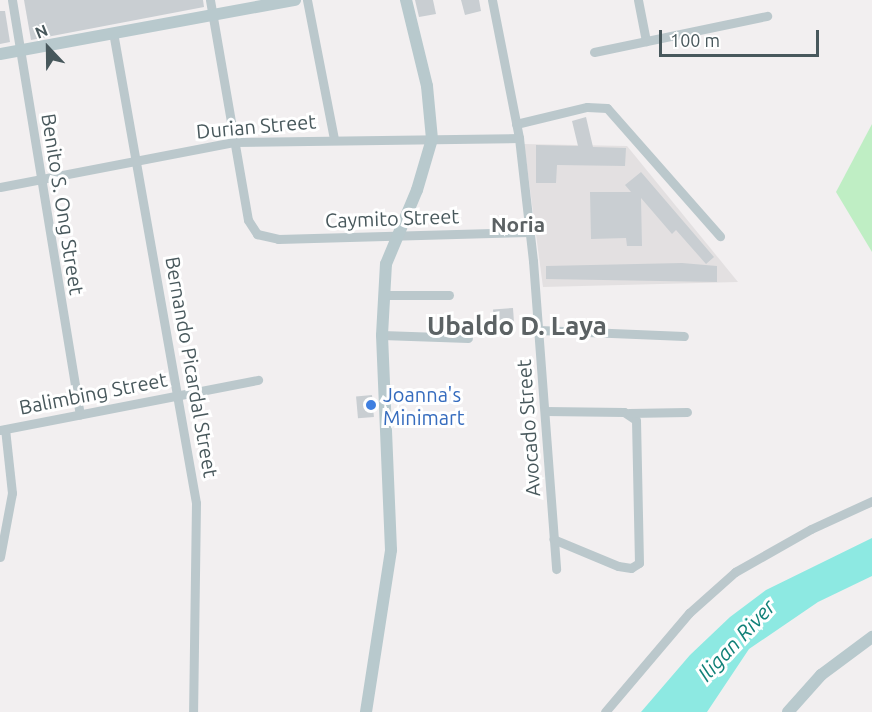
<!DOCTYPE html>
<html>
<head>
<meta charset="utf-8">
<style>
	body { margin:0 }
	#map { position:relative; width:872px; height:712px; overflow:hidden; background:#f2eff0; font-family:Ubuntu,sans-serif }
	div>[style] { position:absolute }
	.education>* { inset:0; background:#e3e0e1 }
	.green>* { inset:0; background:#bfeec4 }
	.water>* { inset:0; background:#8de9e2 }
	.building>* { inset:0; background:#c9ced2; transform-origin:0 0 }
	.street>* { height:9px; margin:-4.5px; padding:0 4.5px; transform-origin:4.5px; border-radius:4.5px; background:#bbc8cc }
	.secondary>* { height:12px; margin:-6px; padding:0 6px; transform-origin:6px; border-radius:6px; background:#b8c9cd }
	.dots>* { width:16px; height:16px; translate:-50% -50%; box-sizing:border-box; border:3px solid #fff; border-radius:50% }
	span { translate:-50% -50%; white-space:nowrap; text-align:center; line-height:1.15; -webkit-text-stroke:6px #fff; paint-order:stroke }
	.street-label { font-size:20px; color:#48585c }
	.shop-label { font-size:20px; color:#366cbe }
	.left { translate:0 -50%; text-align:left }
	.neighbourhood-label { font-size:21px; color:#5c6264; font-weight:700 }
	.water-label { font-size:21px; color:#118178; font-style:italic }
	.district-label { font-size:26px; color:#5c6264; font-weight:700 }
	.north { position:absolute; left:18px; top:18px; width:60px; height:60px; -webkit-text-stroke:4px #fff; paint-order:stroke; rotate:338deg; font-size:16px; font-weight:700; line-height:24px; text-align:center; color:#48585c }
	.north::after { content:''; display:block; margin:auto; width:21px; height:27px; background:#48585c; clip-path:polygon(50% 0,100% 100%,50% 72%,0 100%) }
	.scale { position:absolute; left:659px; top:30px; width:160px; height:27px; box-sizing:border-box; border:3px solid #48585c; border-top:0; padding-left:8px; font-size:18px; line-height:21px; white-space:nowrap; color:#48585c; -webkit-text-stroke:4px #fff; paint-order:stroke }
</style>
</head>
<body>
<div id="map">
	<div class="education">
		<div style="clip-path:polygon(524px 144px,627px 146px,738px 282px,543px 287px)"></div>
	</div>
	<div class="green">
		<div style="clip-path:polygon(872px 124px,872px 252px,836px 192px)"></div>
	</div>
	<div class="water">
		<div style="clip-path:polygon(872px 538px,872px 576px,818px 602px,749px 649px,707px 712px,641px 712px,690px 655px,730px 617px,766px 590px)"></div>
	</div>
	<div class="building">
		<div style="clip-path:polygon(24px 0,203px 0,204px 7px,31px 40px)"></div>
		<div style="clip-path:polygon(415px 0,433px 0,436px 14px,419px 17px)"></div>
		<div style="clip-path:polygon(461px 0,479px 0,481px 11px,465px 15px)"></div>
		<div style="clip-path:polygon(0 11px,5px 11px,10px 42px,0 44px)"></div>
		<div style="clip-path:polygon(586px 117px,593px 147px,626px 148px,625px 166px,557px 165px,556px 183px,536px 183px,536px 145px,578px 146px,572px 121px)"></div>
		<div style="clip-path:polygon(641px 172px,714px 257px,706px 264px,676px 230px,672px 234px,641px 198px,642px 246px,627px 246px,626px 238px,591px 239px,590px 192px,631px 192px,625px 185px)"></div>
		<div style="clip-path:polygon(682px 263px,717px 266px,717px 282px,546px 279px,546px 266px)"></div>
		<div style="left:513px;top:308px;width:16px;height:20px;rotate:86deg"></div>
		<div style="left:372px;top:395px;width:22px;height:16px;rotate:85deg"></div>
	</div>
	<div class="street">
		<div style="left:12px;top:0;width:420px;rotate:80.7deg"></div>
		<div style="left:210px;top:0;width:223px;rotate:80.2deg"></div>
		<div style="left:248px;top:220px;width:17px;rotate:57deg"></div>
		<div style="left:257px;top:234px;width:22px;rotate:13deg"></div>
		<div style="left:278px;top:239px;width:251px;rotate:-1.6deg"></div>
		<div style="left:307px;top:0;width:142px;rotate:79deg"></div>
		<div style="left:492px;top:0;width:141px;rotate:78.9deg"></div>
		<div style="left:519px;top:138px;width:124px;rotate:83.5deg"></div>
		<div style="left:533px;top:261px;width:309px;rotate:85.7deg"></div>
		<div style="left:638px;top:0;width:42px;rotate:79deg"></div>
		<div style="left:113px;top:32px;width:478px;rotate:80deg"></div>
		<div style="left:196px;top:503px;width:209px;rotate:90.8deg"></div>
		<div style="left:594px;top:52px;width:177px;rotate:-11.8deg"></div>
		<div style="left:516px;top:124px;width:73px;rotate:-13.5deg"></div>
		<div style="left:587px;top:107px;width:20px;rotate:3deg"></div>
		<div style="left:607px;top:108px;width:171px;rotate:48.6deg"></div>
		<div style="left:0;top:187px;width:238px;rotate:-10.9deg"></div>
		<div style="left:234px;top:142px;width:285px;rotate:-0.8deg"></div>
		<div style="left:383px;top:295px;width:66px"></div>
		<div style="left:539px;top:330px;width:145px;rotate:2.4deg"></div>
		<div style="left:382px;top:335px;width:86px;rotate:2deg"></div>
		<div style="left:545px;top:411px;width:79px;rotate:0.7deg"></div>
		<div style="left:624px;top:412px;width:14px;rotate:34deg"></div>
		<div style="left:636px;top:420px;width:143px;rotate:88.8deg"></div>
		<div style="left:639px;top:563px;width:9px;rotate:148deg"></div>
		<div style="left:631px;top:568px;width:13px;rotate:-171deg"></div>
		<div style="left:618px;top:566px;width:70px;rotate:-157.4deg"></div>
		<div style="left:629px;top:413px;width:58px;rotate:-1deg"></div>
		<div style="left:0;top:430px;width:263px;rotate:-11deg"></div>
		<div style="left:0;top:557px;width:65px;rotate:-79.4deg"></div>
		<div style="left:12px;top:493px;width:64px;rotate:-96.2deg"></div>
		<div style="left:605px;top:712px;width:130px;rotate:-49.7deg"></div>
		<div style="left:689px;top:613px;width:62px;rotate:-41.7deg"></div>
		<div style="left:735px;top:572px;width:87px;rotate:-29.5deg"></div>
		<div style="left:811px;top:529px;width:67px;rotate:-24.7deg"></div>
	</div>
	<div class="secondary">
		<div style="left:0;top:54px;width:300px;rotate:-10.4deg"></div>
		<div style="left:366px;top:712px;width:164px;rotate:-81.2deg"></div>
		<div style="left:391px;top:550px;width:215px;rotate:-92.4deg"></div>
		<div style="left:382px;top:335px;width:71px;rotate:-86.8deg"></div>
		<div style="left:386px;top:264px;width:80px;rotate:-67.3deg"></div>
		<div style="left:417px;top:190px;width:53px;rotate:-73.6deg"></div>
		<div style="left:432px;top:139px;width:53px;rotate:-95.4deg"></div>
		<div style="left:427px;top:86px;width:89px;rotate:-103.7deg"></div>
		<div style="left:788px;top:712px;width:50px;rotate:-48.3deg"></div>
		<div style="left:821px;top:675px;width:64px;rotate:-36.7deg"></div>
	</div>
	<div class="dots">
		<div style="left:371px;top:405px;background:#3f7fe0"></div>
	</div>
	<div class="street-label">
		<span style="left:256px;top:126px;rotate:-5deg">Durian Street</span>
		<span style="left:63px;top:204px;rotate:81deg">Benito S. Ong Street</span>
		<span style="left:392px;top:218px;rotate:-2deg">Caymito Street</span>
		<span style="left:192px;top:367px;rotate:80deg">Bernando Picardal Street</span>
		<span style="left:93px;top:393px;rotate:-11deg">Balimbing Street</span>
		<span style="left:528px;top:428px;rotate:-94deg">Avocado Street</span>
	</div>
	<div class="shop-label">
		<span class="left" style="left:383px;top:406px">Joanna's<br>Minimart</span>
	</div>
	<div class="neighbourhood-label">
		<span style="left:518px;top:224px">Noria</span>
	</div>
	<div class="water-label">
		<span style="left:736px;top:640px;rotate:-47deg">Iligan River</span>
	</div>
	<div class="district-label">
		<span style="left:517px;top:326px">Ubaldo D. Laya</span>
	</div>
	<div class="north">N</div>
	<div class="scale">100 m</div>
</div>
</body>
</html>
